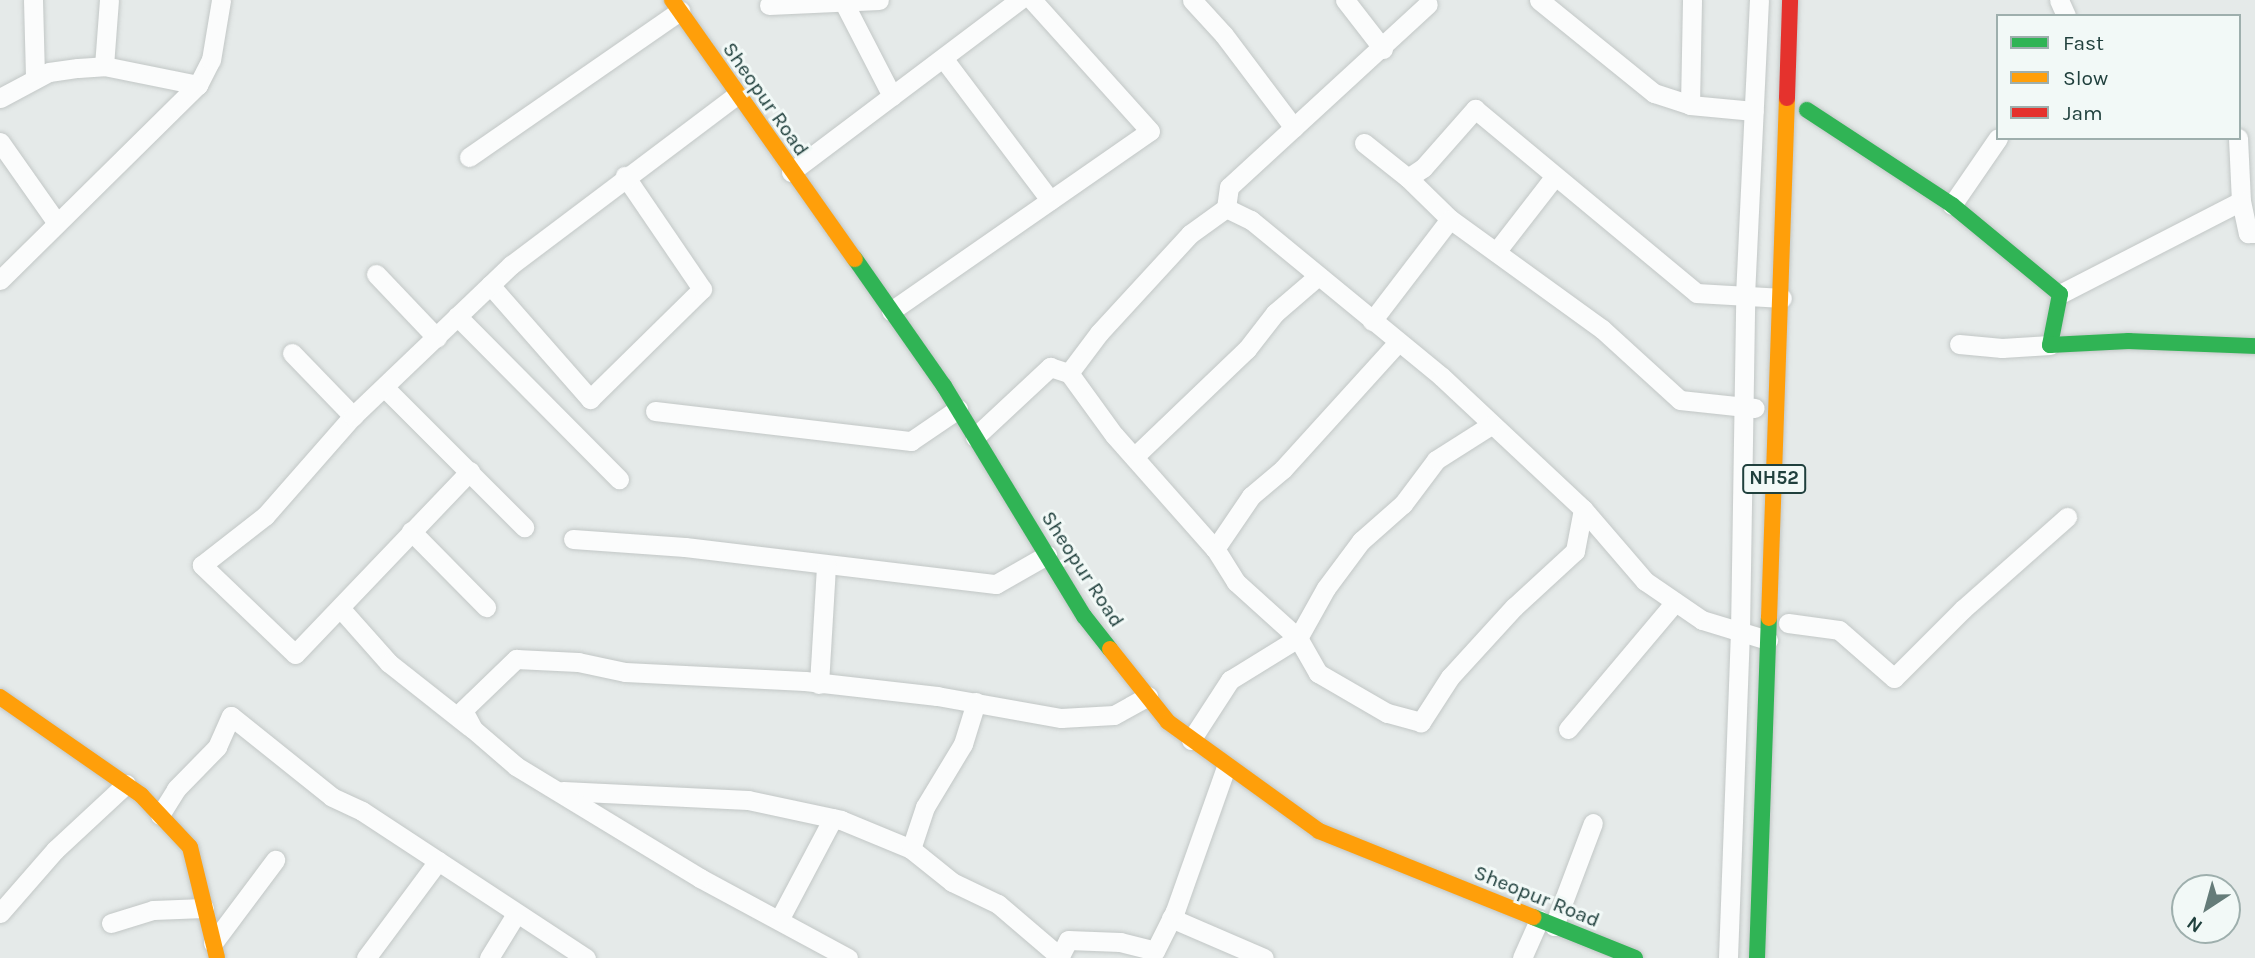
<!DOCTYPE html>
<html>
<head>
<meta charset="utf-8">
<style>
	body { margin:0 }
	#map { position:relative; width:2255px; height:958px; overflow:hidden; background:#e5eae9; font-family:Karla,sans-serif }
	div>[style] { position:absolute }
	.roads { filter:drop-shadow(0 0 2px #c2c7c6) drop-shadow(0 0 2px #c2c7c6) }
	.street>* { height:19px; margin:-9.5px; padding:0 9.5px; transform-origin:9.5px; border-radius:9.5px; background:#fbfcfc }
	.fast>* { height:16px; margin:-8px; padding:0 8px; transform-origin:8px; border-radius:8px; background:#30b455 }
	.slow>* { height:16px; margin:-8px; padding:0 8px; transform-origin:8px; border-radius:8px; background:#ff9f0a }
	.jam>* { height:16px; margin:-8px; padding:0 8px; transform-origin:8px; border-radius:8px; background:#e5322d }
	span { translate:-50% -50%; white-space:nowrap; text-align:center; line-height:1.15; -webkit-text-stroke:6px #f2f9f7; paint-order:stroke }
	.shield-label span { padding:2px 5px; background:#f2f9f7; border:2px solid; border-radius:5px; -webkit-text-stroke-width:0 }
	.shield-label { font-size:19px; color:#20403d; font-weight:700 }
	.street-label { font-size:21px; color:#20403d }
	.legend { position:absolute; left:1996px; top:14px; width:245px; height:126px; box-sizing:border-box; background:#f2f9f7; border:2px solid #9eafad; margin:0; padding:9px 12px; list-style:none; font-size:21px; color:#20403d }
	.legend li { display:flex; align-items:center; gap:14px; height:35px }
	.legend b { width:35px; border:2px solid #9eafad }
	.north { position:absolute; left:2171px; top:874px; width:70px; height:70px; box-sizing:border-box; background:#f2f9f7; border:2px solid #9eafad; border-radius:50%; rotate:216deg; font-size:19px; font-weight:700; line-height:28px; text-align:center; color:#20403d }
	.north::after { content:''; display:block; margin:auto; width:24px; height:32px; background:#657c79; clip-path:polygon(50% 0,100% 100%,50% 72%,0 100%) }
</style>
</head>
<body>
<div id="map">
	<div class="roads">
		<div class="street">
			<div style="left:33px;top:0;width:79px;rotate:88.5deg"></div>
			<div style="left:1192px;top:0;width:47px;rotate:47.6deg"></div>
			<div style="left:1224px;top:35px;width:116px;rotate:53deg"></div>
			<div style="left:1345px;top:0;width:62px;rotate:52.2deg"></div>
			<div style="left:1539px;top:0;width:148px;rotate:39deg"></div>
			<div style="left:1654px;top:93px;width:38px;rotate:18deg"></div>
			<div style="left:1690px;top:105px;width:64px;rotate:5.4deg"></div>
			<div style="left:2059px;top:0;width:17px;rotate:66deg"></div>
			<div style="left:843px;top:1px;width:107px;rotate:62.7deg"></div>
			<div style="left:769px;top:5px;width:110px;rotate:-2.6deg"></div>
			<div style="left:943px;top:58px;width:178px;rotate:53deg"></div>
			<div style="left:104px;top:66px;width:66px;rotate:-85.7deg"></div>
			<div style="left:0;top:98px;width:55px;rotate:-28deg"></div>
			<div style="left:49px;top:72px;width:29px;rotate:-8deg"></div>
			<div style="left:78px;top:68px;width:26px;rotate:-4deg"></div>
			<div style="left:104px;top:66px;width:96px;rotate:11.4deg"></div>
			<div style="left:1690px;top:105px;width:105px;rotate:-88.9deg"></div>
			<div style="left:2238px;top:138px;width:63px;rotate:87.3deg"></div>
			<div style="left:0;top:142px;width:99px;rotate:54.9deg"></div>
			<div style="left:1364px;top:143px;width:56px;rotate:38.5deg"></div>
			<div style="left:1408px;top:178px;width:18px;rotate:-34deg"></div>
			<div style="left:1423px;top:168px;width:79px;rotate:-48.6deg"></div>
			<div style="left:1475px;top:109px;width:288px;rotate:39.7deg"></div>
			<div style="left:1697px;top:293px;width:85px;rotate:3.4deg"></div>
			<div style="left:469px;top:157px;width:257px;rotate:-34.7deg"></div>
			<div style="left:791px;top:172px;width:286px;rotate:-37deg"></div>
			<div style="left:1408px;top:178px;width:59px;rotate:44.3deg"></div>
			<div style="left:1450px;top:219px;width:188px;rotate:35.9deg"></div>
			<div style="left:1602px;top:329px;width:105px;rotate:42.3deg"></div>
			<div style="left:1680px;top:400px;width:75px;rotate:6.1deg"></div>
			<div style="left:1952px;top:205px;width:81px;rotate:-55.5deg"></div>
			<div style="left:1226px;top:208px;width:21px;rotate:-82deg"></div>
			<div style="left:1229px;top:187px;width:270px;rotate:-42.6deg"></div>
			<div style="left:1496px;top:252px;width:96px;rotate:-52.2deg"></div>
			<div style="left:376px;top:274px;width:88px;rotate:46.4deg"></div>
			<div style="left:0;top:280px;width:278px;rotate:-44.6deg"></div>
			<div style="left:198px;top:85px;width:28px;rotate:-63deg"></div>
			<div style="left:211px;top:60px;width:61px;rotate:-80.5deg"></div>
			<div style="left:490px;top:285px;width:152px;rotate:48.7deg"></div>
			<div style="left:590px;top:399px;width:157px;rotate:-44.5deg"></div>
			<div style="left:702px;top:289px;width:137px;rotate:-124.3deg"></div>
			<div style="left:2060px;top:294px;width:203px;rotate:-27.2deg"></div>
			<div style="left:2241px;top:201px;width:33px;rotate:78deg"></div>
			<div style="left:2248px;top:233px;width:7px"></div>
			<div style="left:891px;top:311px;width:315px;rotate:-34.8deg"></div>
			<div style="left:1150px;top:131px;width:176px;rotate:-132deg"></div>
			<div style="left:457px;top:316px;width:230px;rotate:45.2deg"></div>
			<div style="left:1372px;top:321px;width:128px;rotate:-52.6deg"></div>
			<div style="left:1959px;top:344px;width:43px;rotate:5.3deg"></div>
			<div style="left:2002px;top:348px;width:48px;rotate:-3.6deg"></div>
			<div style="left:292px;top:353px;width:88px;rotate:45.9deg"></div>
			<div style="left:385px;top:388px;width:197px;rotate:45deg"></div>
			<div style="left:655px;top:411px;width:258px;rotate:6.7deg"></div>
			<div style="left:911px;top:441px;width:57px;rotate:-34.2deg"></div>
			<div style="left:975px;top:437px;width:103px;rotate:-43deg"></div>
			<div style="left:1050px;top:367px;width:20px;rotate:18deg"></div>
			<div style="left:1134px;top:457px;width:156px;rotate:-43.7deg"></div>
			<div style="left:1247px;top:349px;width:46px;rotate:-52.1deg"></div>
			<div style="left:1275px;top:313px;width:57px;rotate:-40.7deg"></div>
			<div style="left:470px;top:471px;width:253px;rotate:133.7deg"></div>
			<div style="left:295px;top:654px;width:129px;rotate:-136.3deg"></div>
			<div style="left:202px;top:565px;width:80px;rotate:-37.9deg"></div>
			<div style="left:265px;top:516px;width:133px;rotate:-48.7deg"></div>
			<div style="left:353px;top:416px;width:219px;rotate:-43.7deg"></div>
			<div style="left:511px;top:265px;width:283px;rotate:-37deg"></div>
			<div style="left:1583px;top:509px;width:43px;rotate:100.8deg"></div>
			<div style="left:1575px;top:551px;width:83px;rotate:137.4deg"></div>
			<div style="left:1514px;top:607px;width:95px;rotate:132.4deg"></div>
			<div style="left:1450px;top:677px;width:54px;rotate:122.8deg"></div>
			<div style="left:1421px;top:722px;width:35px;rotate:-165deg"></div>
			<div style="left:1387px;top:713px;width:80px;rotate:-149.9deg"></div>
			<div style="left:1318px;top:673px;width:40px;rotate:-119.7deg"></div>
			<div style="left:1298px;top:638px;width:84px;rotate:-137.9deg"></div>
			<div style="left:1236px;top:582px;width:39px;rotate:-122deg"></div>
			<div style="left:1215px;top:549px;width:152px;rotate:-131.5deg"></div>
			<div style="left:1114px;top:435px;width:77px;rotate:-126deg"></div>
			<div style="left:1069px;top:373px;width:50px;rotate:-53.1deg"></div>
			<div style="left:1099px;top:333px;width:134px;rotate:-47.4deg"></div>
			<div style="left:1190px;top:234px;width:44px;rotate:-35.8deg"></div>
			<div style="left:1226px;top:208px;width:28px;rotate:26deg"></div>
			<div style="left:1251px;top:220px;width:247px;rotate:39.4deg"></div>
			<div style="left:1442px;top:377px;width:193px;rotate:43.1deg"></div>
			<div style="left:1583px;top:509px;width:95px;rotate:49.3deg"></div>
			<div style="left:1645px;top:581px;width:69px;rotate:34.4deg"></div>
			<div style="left:1702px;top:620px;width:69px;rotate:16.9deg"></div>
			<div style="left:411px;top:531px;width:107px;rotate:45.4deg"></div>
			<div style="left:573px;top:539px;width:112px;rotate:4.1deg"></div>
			<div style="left:685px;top:547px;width:313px;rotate:6.8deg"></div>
			<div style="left:996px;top:584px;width:59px;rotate:-29.6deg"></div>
			<div style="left:1215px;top:549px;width:64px;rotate:-55.8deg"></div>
			<div style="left:1251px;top:496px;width:42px;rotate:-40.2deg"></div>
			<div style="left:1283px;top:469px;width:171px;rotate:-47.8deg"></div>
			<div style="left:341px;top:609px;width:72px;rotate:48.4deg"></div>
			<div style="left:389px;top:663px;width:103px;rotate:38.3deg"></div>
			<div style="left:1788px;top:623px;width:51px;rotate:7.8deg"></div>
			<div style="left:1839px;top:630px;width:73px;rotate:41.1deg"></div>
			<div style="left:1894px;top:678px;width:98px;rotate:-45deg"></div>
			<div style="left:1963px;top:609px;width:139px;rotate:-41.5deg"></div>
			<div style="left:819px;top:684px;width:119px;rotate:-86.6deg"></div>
			<div style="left:1568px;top:729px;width:166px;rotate:-49.9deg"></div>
			<div style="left:1191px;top:740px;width:72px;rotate:-57deg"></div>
			<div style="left:1230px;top:680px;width:80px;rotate:-31.7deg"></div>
			<div style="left:1298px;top:638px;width:57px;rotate:-60.8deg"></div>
			<div style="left:1326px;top:588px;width:59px;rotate:-53.3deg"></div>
			<div style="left:1361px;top:541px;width:56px;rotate:-41.4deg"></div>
			<div style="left:1403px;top:504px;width:55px;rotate:-53.1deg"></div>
			<div style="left:1436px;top:460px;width:65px;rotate:-32.5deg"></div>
			<div style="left:563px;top:791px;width:185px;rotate:2.8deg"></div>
			<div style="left:748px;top:800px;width:95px;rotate:12.1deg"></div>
			<div style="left:841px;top:820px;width:76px;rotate:22.5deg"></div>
			<div style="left:911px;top:849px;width:53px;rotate:38.8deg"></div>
			<div style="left:952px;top:882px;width:51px;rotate:25.6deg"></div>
			<div style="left:998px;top:904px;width:82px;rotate:40.5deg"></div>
			<div style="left:160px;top:815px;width:31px;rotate:-58deg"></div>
			<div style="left:176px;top:789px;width:59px;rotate:-45.7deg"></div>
			<div style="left:217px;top:747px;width:34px;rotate:-66deg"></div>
			<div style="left:231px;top:716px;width:129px;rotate:38.7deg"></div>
			<div style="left:332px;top:797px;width:33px;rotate:25deg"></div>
			<div style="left:362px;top:811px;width:268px;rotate:33.3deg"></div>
			<div style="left:911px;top:849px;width:44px;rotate:-71.6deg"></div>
			<div style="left:925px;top:807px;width:74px;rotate:-58.9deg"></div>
			<div style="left:963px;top:744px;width:44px;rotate:-72.8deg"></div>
			<div style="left:0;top:913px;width:84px;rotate:-48.9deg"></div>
			<div style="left:55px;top:850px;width:97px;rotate:-42.9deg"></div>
			<div style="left:1171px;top:918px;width:101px;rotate:23.3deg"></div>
			<div style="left:779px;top:920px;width:115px;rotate:-62.1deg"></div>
			<div style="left:111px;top:923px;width:44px;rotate:-17.2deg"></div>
			<div style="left:153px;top:910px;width:51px;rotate:-2.2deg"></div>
			<div style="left:1554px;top:926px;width:110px;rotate:-69.3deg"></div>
			<div style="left:213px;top:943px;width:104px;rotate:-53.2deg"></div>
			<div style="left:366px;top:958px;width:121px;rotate:-53.4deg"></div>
			<div style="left:489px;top:958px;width:52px;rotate:-58.5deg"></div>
			<div style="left:848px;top:958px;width:168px;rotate:-151.6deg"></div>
			<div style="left:700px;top:878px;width:215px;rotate:-148.7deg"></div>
			<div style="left:516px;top:766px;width:57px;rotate:-139.3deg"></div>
			<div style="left:473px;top:729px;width:21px;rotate:-118deg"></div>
			<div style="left:463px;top:710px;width:74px;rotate:-43.9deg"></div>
			<div style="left:516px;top:659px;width:62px;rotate:2.8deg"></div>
			<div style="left:578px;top:662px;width:48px;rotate:12deg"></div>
			<div style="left:625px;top:672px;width:180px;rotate:2.9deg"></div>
			<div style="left:805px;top:681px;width:133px;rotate:6.5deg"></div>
			<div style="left:937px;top:696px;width:126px;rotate:10.1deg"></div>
			<div style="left:1061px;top:718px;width:53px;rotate:-3.2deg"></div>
			<div style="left:1114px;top:715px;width:39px;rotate:-29deg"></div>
			<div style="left:1059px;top:958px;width:20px;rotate:-63deg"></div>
			<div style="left:1068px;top:940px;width:52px;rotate:2.2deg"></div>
			<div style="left:1120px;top:942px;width:36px;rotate:14deg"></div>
			<div style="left:1155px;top:951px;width:45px;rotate:-63.4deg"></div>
			<div style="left:1175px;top:911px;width:153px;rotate:-70.5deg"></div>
			<div style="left:1522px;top:958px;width:42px;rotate:-65.9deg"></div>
			<div style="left:1728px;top:958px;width:326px;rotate:-87.9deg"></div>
			<div style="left:1740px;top:632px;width:336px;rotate:-89.1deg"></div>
			<div style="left:1745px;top:296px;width:296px;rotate:-87.3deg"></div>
		</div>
		<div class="fast">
			<div style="left:1807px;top:110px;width:173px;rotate:33.2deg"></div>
			<div style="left:1952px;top:205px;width:140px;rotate:39.5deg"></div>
			<div style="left:2060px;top:294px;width:52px;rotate:101.1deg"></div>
			<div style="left:2050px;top:345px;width:79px;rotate:-2.9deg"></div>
			<div style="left:2129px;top:341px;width:126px;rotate:2.3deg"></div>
			<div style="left:855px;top:259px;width:155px;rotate:55deg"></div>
			<div style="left:944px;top:386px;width:269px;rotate:58.7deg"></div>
			<div style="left:1084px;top:616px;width:42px;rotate:51.8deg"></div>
			<div style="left:1533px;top:917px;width:110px;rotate:21.9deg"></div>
			<div style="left:1757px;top:958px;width:340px;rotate:-88deg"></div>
		</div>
		<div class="slow">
			<div style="left:672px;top:0;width:317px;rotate:54.8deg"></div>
			<div style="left:1769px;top:618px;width:520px;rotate:-88.02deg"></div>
			<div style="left:1110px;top:649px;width:93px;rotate:51.5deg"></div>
			<div style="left:1168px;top:722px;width:186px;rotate:35.8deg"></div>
			<div style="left:1319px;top:831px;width:231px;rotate:21.9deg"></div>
			<div style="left:0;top:697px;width:172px;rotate:34.8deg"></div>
			<div style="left:141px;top:795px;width:71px;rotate:46.7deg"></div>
			<div style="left:190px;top:847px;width:114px;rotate:76.3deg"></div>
		</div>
		<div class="jam">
			<div style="left:1787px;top:98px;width:98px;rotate:-88.2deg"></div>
		</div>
	</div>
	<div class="shield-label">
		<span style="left:1774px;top:479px">NH52</span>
	</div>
	<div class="street-label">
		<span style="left:766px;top:99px;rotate:55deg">Sheopur Road</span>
		<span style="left:1083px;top:569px;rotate:57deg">Sheopur Road</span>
		<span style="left:1537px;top:896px;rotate:22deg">Sheopur Road</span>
	</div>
	<ul class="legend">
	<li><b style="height:9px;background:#30b455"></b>Fast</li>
	<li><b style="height:9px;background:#ff9f0a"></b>Slow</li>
	<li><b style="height:9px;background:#e5322d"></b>Jam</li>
	</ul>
	<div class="north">N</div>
</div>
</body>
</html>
